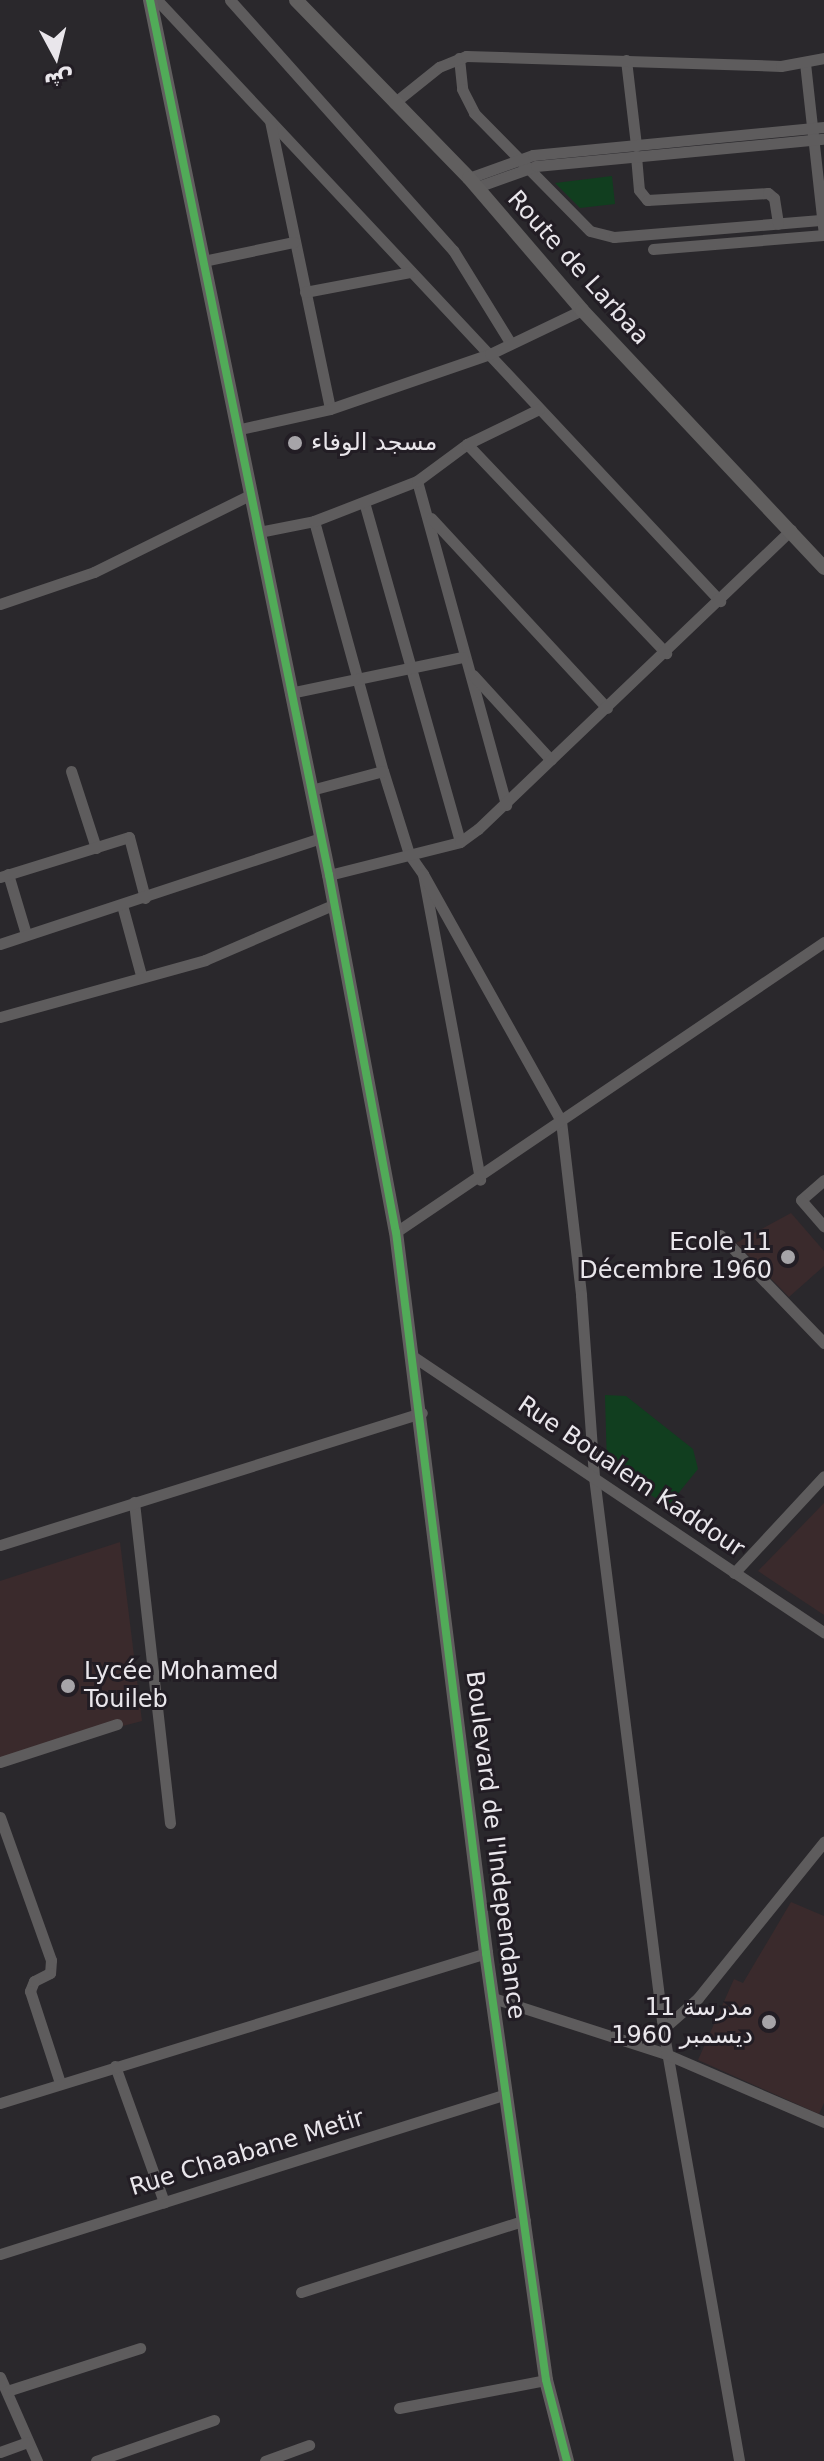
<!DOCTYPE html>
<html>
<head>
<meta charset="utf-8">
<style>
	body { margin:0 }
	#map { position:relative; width:824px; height:2461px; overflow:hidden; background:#2a282c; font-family:"DejaVu Sans","Noto Sans Arabic",sans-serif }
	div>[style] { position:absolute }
	.education>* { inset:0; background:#3a2a2c }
	.green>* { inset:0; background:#113e1f }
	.street>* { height:11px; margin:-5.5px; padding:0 5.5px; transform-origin:5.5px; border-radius:5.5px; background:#5e5c5d }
	.secondary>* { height:14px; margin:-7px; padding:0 7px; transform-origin:7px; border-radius:7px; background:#615f5f }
	.cycleway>* { height:8px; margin:-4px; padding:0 4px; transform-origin:4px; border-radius:4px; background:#51ab58 }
	.dots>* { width:22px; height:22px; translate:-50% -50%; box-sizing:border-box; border:4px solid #221d24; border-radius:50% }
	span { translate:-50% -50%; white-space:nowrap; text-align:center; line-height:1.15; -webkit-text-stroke:6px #221d24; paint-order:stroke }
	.street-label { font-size:24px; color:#e9e6eb }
	.poi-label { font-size:24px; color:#e9e6eb }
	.left { translate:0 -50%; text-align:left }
	.right { translate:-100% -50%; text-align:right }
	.north { position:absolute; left:16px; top:16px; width:80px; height:80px; -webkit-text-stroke:6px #221d24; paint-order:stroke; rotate:173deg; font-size:22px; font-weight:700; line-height:32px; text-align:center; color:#e9e6eb }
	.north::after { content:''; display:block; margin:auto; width:28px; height:36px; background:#e9e6eb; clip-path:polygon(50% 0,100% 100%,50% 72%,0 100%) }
</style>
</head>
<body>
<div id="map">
	<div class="education">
		<div style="clip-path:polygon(791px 1213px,824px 1251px,824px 1266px,789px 1297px,736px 1243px)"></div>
		<div style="clip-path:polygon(824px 1503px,824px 1615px,758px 1571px)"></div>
		<div style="clip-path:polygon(120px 1542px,142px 1721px,0 1758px,0 1581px)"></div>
		<div style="clip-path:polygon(791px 1902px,824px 1916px,824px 2103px,819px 2114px,698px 2060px,734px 1979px,743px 1983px)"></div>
	</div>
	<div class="green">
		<div style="clip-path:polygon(612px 176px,615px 204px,580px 208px,555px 183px)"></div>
		<div style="clip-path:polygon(605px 1395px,626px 1396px,693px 1449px,698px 1469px,668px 1506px,607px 1467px)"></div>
	</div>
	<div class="street">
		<div style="left:157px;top:0;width:824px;rotate:46.87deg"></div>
		<div style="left:230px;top:0;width:335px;rotate:48.3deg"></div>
		<div style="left:453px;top:250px;width:110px;rotate:58.3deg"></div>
		<div style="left:459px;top:58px;width:31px;rotate:84deg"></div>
		<div style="left:462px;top:89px;width:27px;rotate:63deg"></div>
		<div style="left:474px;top:113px;width:165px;rotate:45.5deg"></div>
		<div style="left:590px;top:231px;width:25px;rotate:14deg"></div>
		<div style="left:614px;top:237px;width:210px;rotate:-4.7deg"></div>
		<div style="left:626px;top:60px;width:86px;rotate:83.3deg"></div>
		<div style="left:805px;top:63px;width:173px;rotate:83.7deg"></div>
		<div style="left:394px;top:103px;width:58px;rotate:-38.7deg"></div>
		<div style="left:439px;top:67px;width:29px;rotate:-22deg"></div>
		<div style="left:466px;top:56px;width:315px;rotate:1.8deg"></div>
		<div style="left:781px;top:66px;width:44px;rotate:-10.5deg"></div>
		<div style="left:270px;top:121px;width:294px;rotate:78.2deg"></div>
		<div style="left:636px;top:156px;width:34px;rotate:85deg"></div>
		<div style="left:639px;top:190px;width:13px;rotate:51deg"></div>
		<div style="left:647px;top:200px;width:121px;rotate:-3.3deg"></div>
		<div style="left:768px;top:193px;width:8px;rotate:40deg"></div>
		<div style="left:774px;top:198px;width:26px;rotate:81deg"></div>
		<div style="left:469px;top:178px;width:68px;rotate:-19.8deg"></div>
		<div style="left:533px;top:155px;width:292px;rotate:-5.5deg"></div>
		<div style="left:477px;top:187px;width:63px;rotate:-19.6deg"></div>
		<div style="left:536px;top:166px;width:289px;rotate:-5.4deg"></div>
		<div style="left:653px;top:249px;width:172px;rotate:-4.7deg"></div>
		<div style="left:203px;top:261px;width:93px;rotate:-11.8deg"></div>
		<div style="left:305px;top:292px;width:108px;rotate:-10.7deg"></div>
		<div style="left:236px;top:430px;width:96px;rotate:-12.6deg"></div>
		<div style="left:330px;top:409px;width:169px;rotate:-19deg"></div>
		<div style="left:490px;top:354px;width:102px;rotate:-25.6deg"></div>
		<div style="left:467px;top:444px;width:289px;rotate:46.4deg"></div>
		<div style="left:417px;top:481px;width:336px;rotate:74.6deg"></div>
		<div style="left:364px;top:502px;width:353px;rotate:74.2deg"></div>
		<div style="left:431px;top:518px;width:259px;rotate:47.2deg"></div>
		<div style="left:314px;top:521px;width:259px;rotate:74.6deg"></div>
		<div style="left:383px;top:771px;width:87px;rotate:72.6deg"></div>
		<div style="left:409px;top:854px;width:24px;rotate:55deg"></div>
		<div style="left:423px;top:874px;width:311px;rotate:79.4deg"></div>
		<div style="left:259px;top:532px;width:56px;rotate:-11.3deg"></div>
		<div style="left:314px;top:521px;width:110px;rotate:-21.2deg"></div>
		<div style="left:417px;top:481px;width:62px;rotate:-36.5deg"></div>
		<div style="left:467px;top:444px;width:80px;rotate:-25.9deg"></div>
		<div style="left:0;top:604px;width:99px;rotate:-18.8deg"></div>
		<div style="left:94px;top:572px;width:174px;rotate:-26.3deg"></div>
		<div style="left:473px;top:675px;width:115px;rotate:47.5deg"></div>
		<div style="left:290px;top:693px;width:176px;rotate:-11.8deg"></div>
		<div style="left:71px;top:771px;width:81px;rotate:72deg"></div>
		<div style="left:311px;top:790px;width:74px;rotate:-14.8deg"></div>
		<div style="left:8px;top:874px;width:63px;rotate:73.3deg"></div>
		<div style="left:423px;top:874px;width:283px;rotate:60.8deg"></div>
		<div style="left:561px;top:1121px;width:175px;rotate:83.4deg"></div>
		<div style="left:581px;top:1295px;width:182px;rotate:85.9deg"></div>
		<div style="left:594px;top:1477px;width:556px;rotate:82.87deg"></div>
		<div style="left:663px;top:2029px;width:439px;rotate:80deg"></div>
		<div style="left:329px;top:875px;width:135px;rotate:-14.1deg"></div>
		<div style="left:460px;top:842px;width:22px;rotate:-36deg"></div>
		<div style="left:478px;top:829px;width:433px;rotate:-43.7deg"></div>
		<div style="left:0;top:877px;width:135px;rotate:-17.2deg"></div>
		<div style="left:129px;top:837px;width:63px;rotate:75.3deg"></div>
		<div style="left:122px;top:905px;width:73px;rotate:74.8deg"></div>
		<div style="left:0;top:944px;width:337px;rotate:-18.3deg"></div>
		<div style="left:0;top:1017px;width:213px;rotate:-15.5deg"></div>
		<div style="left:205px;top:960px;width:139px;rotate:-23.3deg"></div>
		<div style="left:824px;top:1180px;width:30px;rotate:139deg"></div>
		<div style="left:801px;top:1200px;width:35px;rotate:49deg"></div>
		<div style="left:396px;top:1232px;width:517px;rotate:-34.12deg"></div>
		<div style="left:720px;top:1235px;width:150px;rotate:46.1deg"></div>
		<div style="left:414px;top:1357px;width:494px;rotate:33.9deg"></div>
		<div style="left:134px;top:1502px;width:323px;rotate:83.6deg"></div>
		<div style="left:0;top:1545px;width:442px;rotate:-17.4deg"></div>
		<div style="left:734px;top:1573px;width:132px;rotate:-47.1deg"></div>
		<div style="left:0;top:1762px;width:123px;rotate:-18deg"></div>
		<div style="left:0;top:1817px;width:152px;rotate:70.4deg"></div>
		<div style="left:51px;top:1960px;width:13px;rotate:94deg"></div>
		<div style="left:50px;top:1973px;width:18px;rotate:153deg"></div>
		<div style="left:34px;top:1981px;width:11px;rotate:112deg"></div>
		<div style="left:30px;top:1991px;width:97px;rotate:71.9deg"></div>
		<div style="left:493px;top:1998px;width:182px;rotate:17.9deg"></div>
		<div style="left:666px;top:2054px;width:172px;rotate:23.3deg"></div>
		<div style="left:663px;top:2029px;width:47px;rotate:-41.5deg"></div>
		<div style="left:698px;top:1998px;width:201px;rotate:-51.1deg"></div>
		<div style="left:115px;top:2066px;width:145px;rotate:70.2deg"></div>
		<div style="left:0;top:2103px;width:509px;rotate:-17.15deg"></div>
		<div style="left:0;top:2254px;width:531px;rotate:-17.55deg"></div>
		<div style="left:301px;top:2292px;width:235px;rotate:-17.8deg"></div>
		<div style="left:0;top:2377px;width:92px;rotate:66.2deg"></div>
		<div style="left:7px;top:2391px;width:140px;rotate:-17.9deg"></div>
		<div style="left:399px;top:2408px;width:150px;rotate:-10.8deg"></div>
		<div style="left:0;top:2452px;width:29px;rotate:-20deg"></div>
		<div style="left:96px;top:2461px;width:125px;rotate:-19.2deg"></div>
		<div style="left:265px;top:2461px;width:47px;rotate:-20deg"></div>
	</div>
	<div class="secondary">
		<div style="left:150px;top:0;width:893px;rotate:78.44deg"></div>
		<div style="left:329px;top:875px;width:363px;rotate:79.4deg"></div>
		<div style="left:396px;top:1232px;width:727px;rotate:82.88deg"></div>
		<div style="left:486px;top:1953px;width:431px;rotate:82deg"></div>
		<div style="left:546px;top:2380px;width:84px;rotate:75.5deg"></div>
		<div style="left:296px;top:0;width:248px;rotate:45.8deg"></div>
		<div style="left:469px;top:178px;width:174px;rotate:49.4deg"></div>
		<div style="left:582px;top:310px;width:354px;rotate:46.8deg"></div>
	</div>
	<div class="cycleway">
		<div style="left:150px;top:0;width:893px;rotate:78.44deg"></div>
		<div style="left:329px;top:875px;width:363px;rotate:79.4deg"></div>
		<div style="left:396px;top:1232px;width:727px;rotate:82.88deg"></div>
		<div style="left:486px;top:1953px;width:431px;rotate:82deg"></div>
		<div style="left:546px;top:2380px;width:84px;rotate:75.5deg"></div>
	</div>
	<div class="dots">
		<div style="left:295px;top:443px;background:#a6a4a8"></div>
		<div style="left:788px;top:1257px;background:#a6a4a8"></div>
		<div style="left:68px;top:1686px;background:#a6a4a8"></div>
		<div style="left:769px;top:2022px;background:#a6a4a8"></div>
	</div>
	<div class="street-label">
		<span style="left:578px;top:268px;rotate:48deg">Route de Larbaa</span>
		<span style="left:631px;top:1477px;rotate:34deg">Rue Boualem Kaddour</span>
		<span style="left:495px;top:1845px;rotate:83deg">Boulevard de l'Independance</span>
		<span style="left:247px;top:2153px;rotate:-17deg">Rue Chaabane Metir</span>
	</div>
	<div class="poi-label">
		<span class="left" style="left:311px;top:443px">مسجد الوفاء</span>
		<span class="right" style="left:772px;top:1257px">Ecole 11<br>Décembre 1960</span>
		<span class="left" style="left:84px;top:1686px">Lycée Mohamed<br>Touileb</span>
		<span class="right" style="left:753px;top:2022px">مدرسة 11<br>ديسمبر 1960</span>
	</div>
	<div class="north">ش</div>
</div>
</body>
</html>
